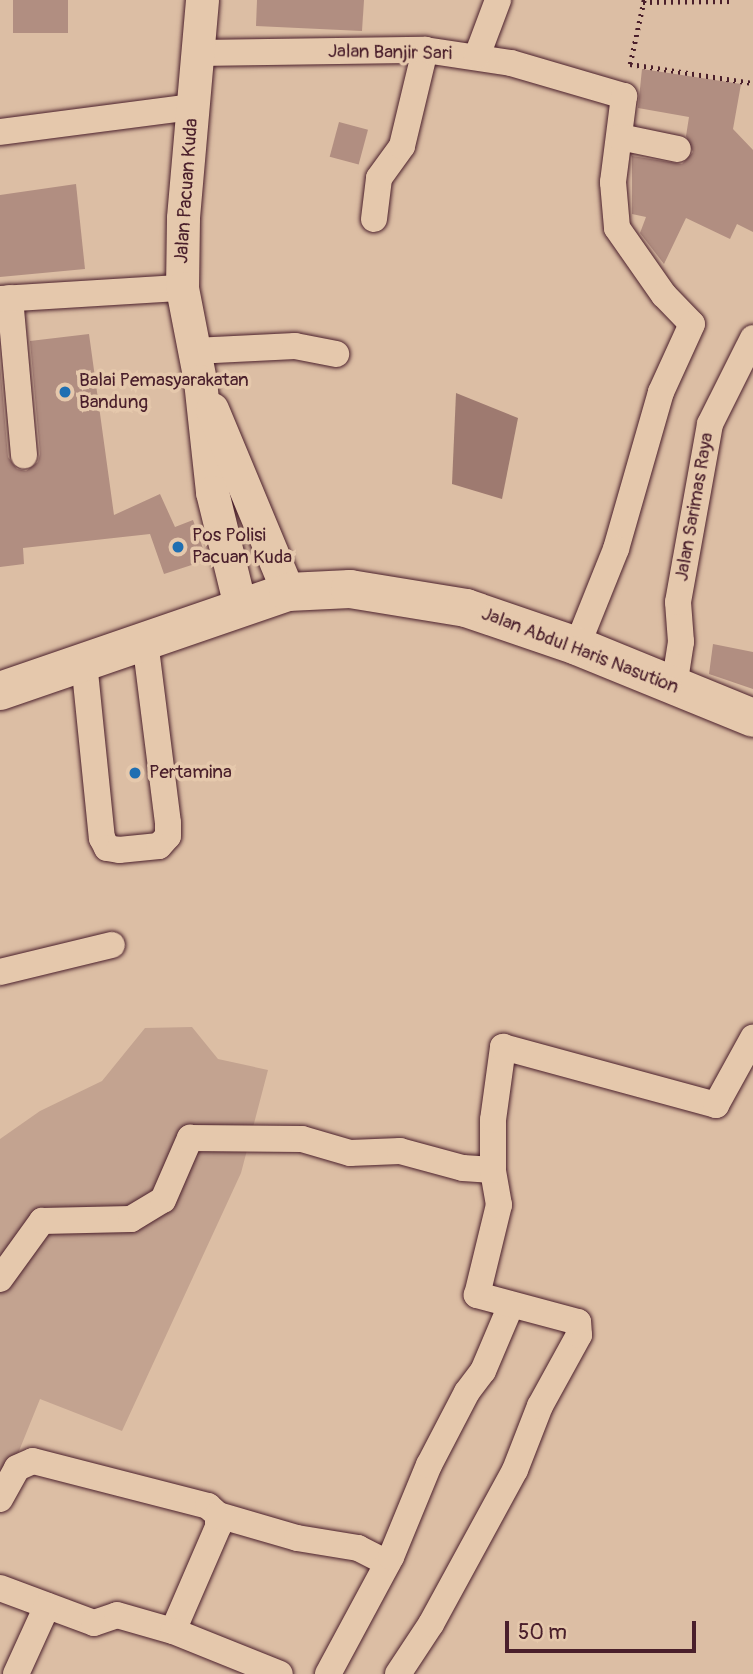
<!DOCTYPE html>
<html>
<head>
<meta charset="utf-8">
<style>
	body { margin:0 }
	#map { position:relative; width:753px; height:1674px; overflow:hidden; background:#dcbea4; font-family:Pangolin,sans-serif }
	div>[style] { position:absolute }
	.green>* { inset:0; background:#c3a390 }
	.water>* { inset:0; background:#9e7a70 }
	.building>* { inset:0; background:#b18e81; transform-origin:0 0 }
	.path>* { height:4.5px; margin-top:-2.25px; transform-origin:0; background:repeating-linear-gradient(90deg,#4a1f2b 0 2px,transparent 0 7px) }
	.roads { filter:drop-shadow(0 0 2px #4a1f2b) drop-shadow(0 0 2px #4a1f2b) }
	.minor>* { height:26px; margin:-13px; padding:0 13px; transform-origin:13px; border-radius:13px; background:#e5c8ac }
	.major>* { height:33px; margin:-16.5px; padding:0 16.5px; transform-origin:16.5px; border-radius:16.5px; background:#e5c8ac }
	.highway>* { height:38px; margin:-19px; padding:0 19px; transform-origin:19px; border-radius:19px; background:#e5c8ac }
	.dots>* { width:19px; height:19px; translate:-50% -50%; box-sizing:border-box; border:4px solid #e5c8ac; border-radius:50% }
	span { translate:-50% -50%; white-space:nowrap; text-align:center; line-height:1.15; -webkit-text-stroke:7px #e5c8ac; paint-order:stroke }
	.street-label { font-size:19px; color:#4a1f2b }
	.poi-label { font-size:19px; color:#4a1f2b }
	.left { translate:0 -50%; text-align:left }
	.scale { position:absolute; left:505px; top:1621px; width:191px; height:32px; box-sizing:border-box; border:4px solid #4a1f2b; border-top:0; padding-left:9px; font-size:21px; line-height:24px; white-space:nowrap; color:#4a1f2b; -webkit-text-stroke:5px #e5c8ac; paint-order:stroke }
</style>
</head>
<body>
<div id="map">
	<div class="green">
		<div style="clip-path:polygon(192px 1027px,218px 1059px,268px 1070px,241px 1173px,122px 1431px,40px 1399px,0 1498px,0 1139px,40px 1111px,102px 1081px,145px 1028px)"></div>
	</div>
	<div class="water">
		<div style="clip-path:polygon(456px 393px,518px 418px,502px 499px,452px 484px)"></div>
	</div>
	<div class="building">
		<div style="left:13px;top:0;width:55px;height:33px"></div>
		<div style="clip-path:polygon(257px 0,364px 0,362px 31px,256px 26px)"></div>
		<div style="clip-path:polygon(642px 69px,741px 84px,733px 129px,753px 150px,753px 232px,737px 224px,730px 239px,686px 218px,664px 264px,640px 233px,646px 217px,632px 214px,632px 156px,682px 164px,693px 152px,686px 136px,689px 117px,638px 108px)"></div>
		<div style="left:339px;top:122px;width:30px;height:36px;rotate:15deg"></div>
		<div style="clip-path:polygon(76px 184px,85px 269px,0 277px,0 195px)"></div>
		<div style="clip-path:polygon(89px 334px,114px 515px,160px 494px,175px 527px,193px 520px,207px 560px,164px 574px,150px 534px,23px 548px,24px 564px,0 567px,0 363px,8px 457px,17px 469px,26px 471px,38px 462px,40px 454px,30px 341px)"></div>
		<div style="clip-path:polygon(713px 644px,753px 652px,753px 689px,709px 674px)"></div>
	</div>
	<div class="path">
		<div style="left:643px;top:2px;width:91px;rotate:-0.6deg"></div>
		<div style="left:630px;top:64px;width:124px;rotate:8.8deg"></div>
		<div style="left:630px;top:64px;width:66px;rotate:-77.7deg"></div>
	</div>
	<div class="roads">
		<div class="minor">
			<div style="left:198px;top:53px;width:227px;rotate:-0.8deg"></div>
			<div style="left:425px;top:50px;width:87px;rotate:8.6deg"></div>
			<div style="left:511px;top:63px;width:118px;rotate:16.3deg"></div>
			<div style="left:624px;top:96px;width:87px;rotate:97.3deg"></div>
			<div style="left:613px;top:182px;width:46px;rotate:85deg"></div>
			<div style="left:617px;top:228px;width:82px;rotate:55deg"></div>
			<div style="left:664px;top:295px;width:40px;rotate:46deg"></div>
			<div style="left:692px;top:324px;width:75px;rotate:114.5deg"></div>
			<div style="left:661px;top:392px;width:163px;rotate:106deg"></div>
			<div style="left:616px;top:549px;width:105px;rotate:111.9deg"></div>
			<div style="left:477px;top:56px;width:60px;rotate:-69.4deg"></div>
			<div style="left:0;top:132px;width:195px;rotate:-7.4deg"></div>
			<div style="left:620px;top:137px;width:59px;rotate:11.7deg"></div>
			<div style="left:374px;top:219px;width:41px;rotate:-83deg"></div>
			<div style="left:379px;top:178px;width:39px;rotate:-54deg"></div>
			<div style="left:402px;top:146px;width:99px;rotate:-76.5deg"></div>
			<div style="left:10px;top:298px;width:158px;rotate:84.9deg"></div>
			<div style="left:0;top:299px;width:182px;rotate:-3.5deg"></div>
			<div style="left:194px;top:351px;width:101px;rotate:-2.8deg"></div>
			<div style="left:295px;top:346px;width:42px;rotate:11deg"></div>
			<div style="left:84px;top:662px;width:177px;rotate:84.2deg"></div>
			<div style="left:102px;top:838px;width:11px;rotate:63deg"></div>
			<div style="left:107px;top:848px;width:12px;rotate:9deg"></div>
			<div style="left:119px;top:850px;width:40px;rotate:-5.7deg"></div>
			<div style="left:159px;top:846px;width:13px;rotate:-48deg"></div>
			<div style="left:168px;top:836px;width:13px;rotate:-90deg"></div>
			<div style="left:168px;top:823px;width:183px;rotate:-97.2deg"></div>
			<div style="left:674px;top:687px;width:46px;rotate:-81.2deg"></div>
			<div style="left:681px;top:642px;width:40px;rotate:-94.3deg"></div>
			<div style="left:678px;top:602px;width:181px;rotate:-79.8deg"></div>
			<div style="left:710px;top:424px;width:96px;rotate:-63.4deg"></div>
			<div style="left:0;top:972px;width:115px;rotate:-13.6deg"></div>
			<div style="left:0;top:1279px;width:72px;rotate:-54.1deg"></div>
			<div style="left:42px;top:1221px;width:89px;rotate:-1.3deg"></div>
			<div style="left:131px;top:1219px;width:37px;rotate:-31deg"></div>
			<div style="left:163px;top:1200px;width:68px;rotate:-66.5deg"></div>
			<div style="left:190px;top:1138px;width:112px;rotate:0.5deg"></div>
			<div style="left:302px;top:1139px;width:50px;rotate:16.3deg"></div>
			<div style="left:350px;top:1153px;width:50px;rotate:-2.3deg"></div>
			<div style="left:400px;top:1151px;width:65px;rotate:15.1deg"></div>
			<div style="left:463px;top:1168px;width:30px;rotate:4deg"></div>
			<div style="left:0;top:1499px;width:35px;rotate:-61deg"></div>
			<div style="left:17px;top:1468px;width:17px;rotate:-24deg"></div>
			<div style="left:33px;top:1461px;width:181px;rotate:14.4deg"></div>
			<div style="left:208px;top:1506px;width:13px;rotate:42deg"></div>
			<div style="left:218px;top:1515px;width:12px;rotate:90deg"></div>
			<div style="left:218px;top:1527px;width:113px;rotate:113.4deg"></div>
			<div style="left:218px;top:1515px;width:82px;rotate:16.2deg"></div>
			<div style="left:297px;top:1538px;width:62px;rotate:9.3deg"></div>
			<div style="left:358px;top:1548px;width:33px;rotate:27deg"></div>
			<div style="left:0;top:1588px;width:100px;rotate:20.4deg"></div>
			<div style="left:94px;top:1623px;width:24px;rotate:-19deg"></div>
			<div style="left:117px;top:1615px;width:58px;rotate:15.9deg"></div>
			<div style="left:173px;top:1631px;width:115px;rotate:21.9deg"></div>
			<div style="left:16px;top:1674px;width:75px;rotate:-65.5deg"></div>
			<div style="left:328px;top:1674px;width:133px;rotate:-61.7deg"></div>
			<div style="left:391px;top:1557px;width:100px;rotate:-67.6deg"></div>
			<div style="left:429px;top:1465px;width:82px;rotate:-62.5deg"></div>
			<div style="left:467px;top:1392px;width:26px;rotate:-53deg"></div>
			<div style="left:483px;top:1371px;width:72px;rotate:-67deg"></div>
			<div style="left:398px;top:1674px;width:60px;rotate:-56.6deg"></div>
			<div style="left:431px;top:1624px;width:175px;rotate:-61.4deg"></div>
			<div style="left:515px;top:1470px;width:69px;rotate:-68.7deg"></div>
			<div style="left:540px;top:1406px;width:81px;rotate:-61.2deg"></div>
			<div style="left:579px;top:1335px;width:13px;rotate:-94deg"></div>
			<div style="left:578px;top:1322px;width:105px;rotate:-165deg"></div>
			<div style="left:477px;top:1295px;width:93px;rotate:-76.3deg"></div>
			<div style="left:499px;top:1205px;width:36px;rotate:-100deg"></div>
			<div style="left:493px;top:1170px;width:50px;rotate:-90deg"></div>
			<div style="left:493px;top:1120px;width:74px;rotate:-82.2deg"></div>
			<div style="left:503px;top:1047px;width:221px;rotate:15.2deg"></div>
			<div style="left:716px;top:1105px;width:77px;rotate:-61.1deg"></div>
		</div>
		<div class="major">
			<div style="left:202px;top:0;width:219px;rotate:95deg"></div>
			<div style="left:183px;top:218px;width:70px;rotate:90.8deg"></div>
			<div style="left:182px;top:288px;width:95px;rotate:79deg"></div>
			<div style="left:200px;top:381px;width:112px;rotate:83.8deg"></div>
			<div style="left:212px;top:492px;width:117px;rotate:76.2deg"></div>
			<div style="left:212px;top:409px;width:198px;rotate:67.4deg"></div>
		</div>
		<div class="highway">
			<div style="left:0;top:691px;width:305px;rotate:-19deg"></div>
			<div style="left:288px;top:592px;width:62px;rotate:-2.8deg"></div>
			<div style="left:350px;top:589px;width:118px;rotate:9.3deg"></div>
			<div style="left:466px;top:608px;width:117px;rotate:18.9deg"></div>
			<div style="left:577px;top:646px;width:190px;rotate:22.2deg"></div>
		</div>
	</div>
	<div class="dots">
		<div style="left:65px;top:392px;background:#1f6fb2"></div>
		<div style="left:178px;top:547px;background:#1f6fb2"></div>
		<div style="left:135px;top:773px;background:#1f6fb2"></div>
	</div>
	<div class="street-label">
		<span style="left:390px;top:53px;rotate:1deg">Jalan Banjir Sari</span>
		<span style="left:187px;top:191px;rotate:-86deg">Jalan Pacuan Kuda</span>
		<span style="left:695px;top:507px;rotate:-80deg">Jalan Sarimas Raya</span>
		<span style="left:580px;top:651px;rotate:21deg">Jalan Abdul Haris Nasution</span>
	</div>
	<div class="poi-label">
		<span class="left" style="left:79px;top:392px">Balai Pemasyarakatan<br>Bandung</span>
		<span class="left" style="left:192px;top:547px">Pos Polisi<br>Pacuan Kuda</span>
		<span class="left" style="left:149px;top:773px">Pertamina</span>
	</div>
	<div class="scale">50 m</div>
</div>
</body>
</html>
